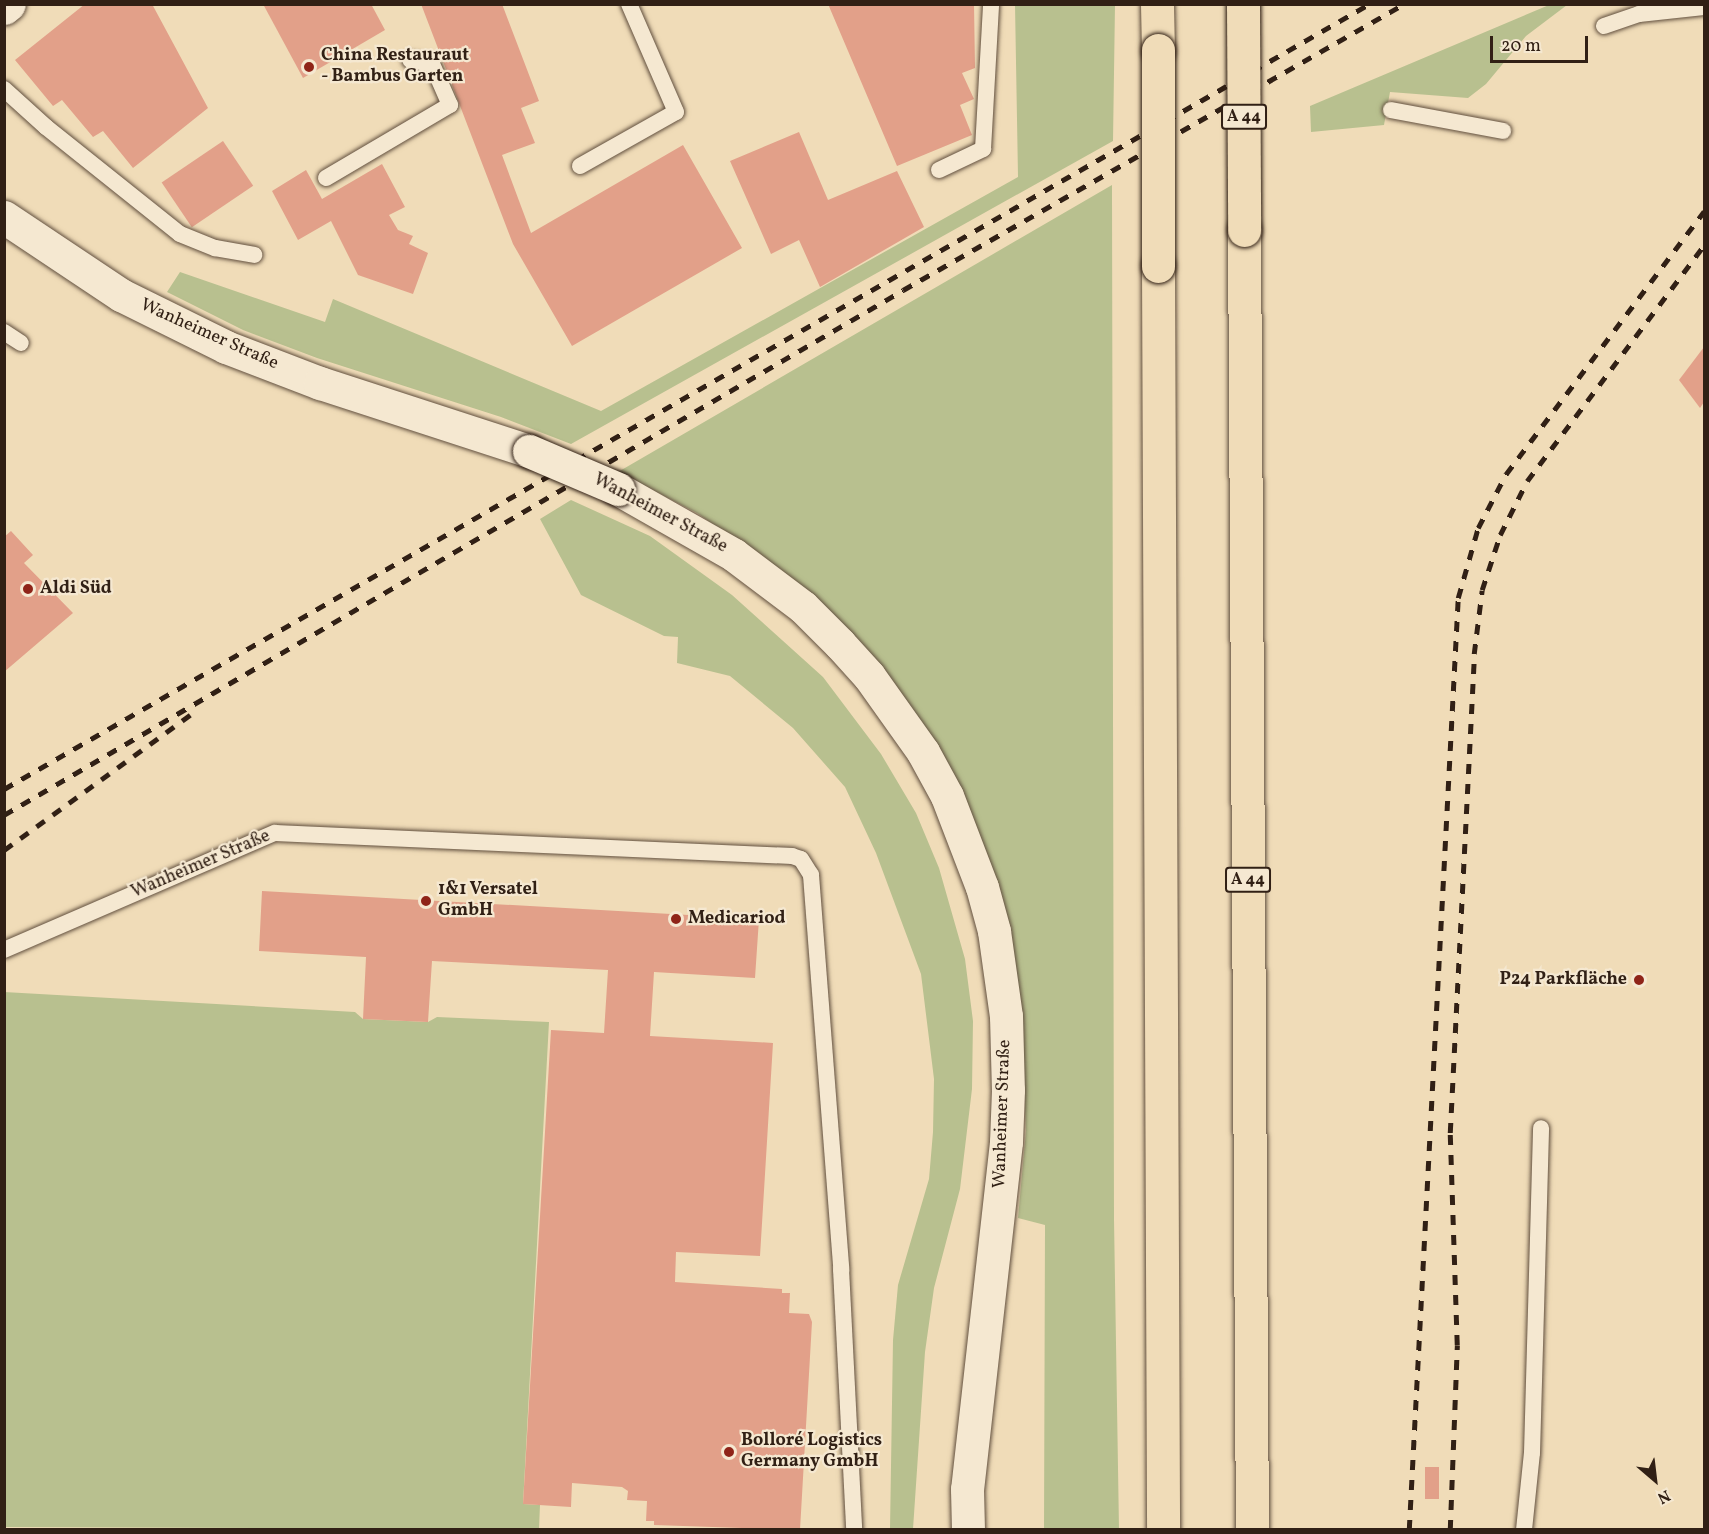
<!DOCTYPE html>
<html>
<head>
<meta charset="utf-8">
<style>
	body { margin:0 }
	#map { position:relative; width:1709px; height:1534px; overflow:hidden; background:#f0dcb8; font-family:Vollkorn,serif }
	div>[style] { position:absolute }
	.green>* { inset:0; background:#b8c08f }
	.building>* { inset:0; background:#e2a089; transform-origin:0 0 }
	.roads { filter:drop-shadow(0 0 2px #614f3e) drop-shadow(0 0 2px #614f3e) }
	.lane>* { height:16px; margin:-8px; padding:0 8px; transform-origin:8px; border-radius:8px; background:#f5e8d1 }
	.secondary>* { height:33px; margin:-16.5px; padding:0 16.5px; transform-origin:16.5px; border-radius:16.5px; background:#f5e8d1 }
	.highway>* { height:33px; margin:-16.5px; padding:0 16.5px; transform-origin:16.5px; border-radius:16.5px; background:#f0dcb8 }
	.rail>* { height:4.5px; margin-top:-2.25px; transform-origin:0; background:repeating-linear-gradient(90deg,#312015 0 10px,transparent 0 20px) }
	.bridges { filter:drop-shadow(0 0 2px #312015) drop-shadow(0 0 2px #312015) }
	.secondary-bridge>* { height:33px; margin:-16.5px; padding:0 16.5px; transform-origin:16.5px; border-radius:16.5px; background:#f5e8d1 }
	.highway-bridge>* { height:33px; margin:-16.5px; padding:0 16.5px; transform-origin:16.5px; border-radius:16.5px; background:#f0dcb8 }
	.dots>* { width:16px; height:16px; translate:-50% -50%; box-sizing:border-box; border:3px solid #f5e8d1; border-radius:50% }
	span { translate:-50% -50%; white-space:nowrap; text-align:center; line-height:1.15; -webkit-text-stroke:4.5px #f5e8d1; paint-order:stroke }
	.shield-label span { padding:2px 4px; background:#f5e8d1; border:2px solid; border-radius:4px; -webkit-text-stroke-width:0 }
	.shield-label { font-size:16px; color:#312015; font-weight:700 }
	.poi-label { font-size:18px; color:#312015; font-weight:700 }
	.left { translate:0 -50%; text-align:left }
	.right { translate:-100% -50%; text-align:right }
	.street-label { font-size:18px; color:#312015 }
	.frame { position:absolute; inset:0; border:6px solid #312015; pointer-events:none }
	.north { position:absolute; left:1625px; top:1450px; width:60px; height:60px; -webkit-text-stroke:4px #f5e8d1; paint-order:stroke; rotate:152deg; font-size:16px; font-weight:700; line-height:24px; text-align:center; color:#312015 }
	.north::after { content:''; display:block; margin:auto; width:21px; height:27px; background:#312015; clip-path:polygon(50% 0,100% 100%,50% 72%,0 100%) }
	.scale { position:absolute; left:1490px; top:36px; width:98px; height:27px; box-sizing:border-box; border:3px solid #312015; border-top:0; padding-left:8px; font-size:18px; line-height:21px; white-space:nowrap; color:#312015; -webkit-text-stroke:4px #f5e8d1; paint-order:stroke }
</style>
</head>
<body>
<div id="map">
	<div class="green">
		<div style="clip-path:polygon(1015px 5px,1115px 5px,1113px 141px,571px 444px,501px 417px,317px 358px,243px 330px,167px 292px,180px 272px,325px 322px,333px 299px,601px 411px,1018px 177px)"></div>
		<div style="clip-path:polygon(1549px 5px,1567px 5px,1526px 36px,1486px 84px,1468px 98px,1390px 92px,1384px 125px,1311px 132px,1310px 106px)"></div>
		<div style="clip-path:polygon(1112px 185px,1114px 1219px,1119px 1529px,1044px 1529px,1045px 1225px,1018px 1218px,1026px 1131px,1022px 1041px,959px 791px,736px 540px,697px 513px,618px 472px)"></div>
		<div style="clip-path:polygon(571px 500px,650px 536px,732px 595px,823px 677px,881px 754px,916px 813px,939px 868px,965px 959px,973px 1021px,972px 1089px,960px 1189px,934px 1288px,925px 1352px,913px 1529px,890px 1529px,893px 1340px,898px 1285px,929px 1179px,933px 1132px,934px 1079px,921px 974px,876px 853px,845px 787px,793px 728px,730px 676px,677px 663px,678px 637px,664px 636px,581px 595px,540px 519px)"></div>
		<div style="clip-path:polygon(4px 992px,355px 1012px,363px 1019px,428px 1022px,437px 1017px,549px 1022px,523px 1504px,540px 1505px,539px 1529px,5px 1527px)"></div>
	</div>
	<div class="building">
		<div style="clip-path:polygon(85px 4px,152px 4px,208px 108px,133px 168px,103px 131px,93px 137px,62px 100px,53px 106px,15px 60px)"></div>
		<div style="clip-path:polygon(263px 4px,371px 4px,385px 30px,303px 78px)"></div>
		<div style="clip-path:polygon(421px 4px,502px 4px,539px 101px,521px 108px,535px 143px,502px 155px,531px 233px,683px 145px,742px 248px,572px 346px,513px 244px)"></div>
		<div style="clip-path:polygon(828px 4px,974px 4px,975px 68px,962px 73px,974px 99px,960px 105px,972px 135px,897px 166px)"></div>
		<div style="clip-path:polygon(799px 132px,828px 200px,897px 171px,924px 227px,820px 287px,799px 240px,771px 254px,730px 161px)"></div>
		<div style="left:223px;top:141px;width:54px;height:74px;rotate:56deg"></div>
		<div style="clip-path:polygon(382px 164px,405px 207px,389px 215px,398px 230px,413px 236px,409px 244px,428px 253px,413px 294px,358px 275px,331px 221px,298px 240px,272px 191px,306px 170px,322px 199px)"></div>
		<div style="clip-path:polygon(1704px 347px,1704px 402px,1700px 408px,1679px 380px)"></div>
		<div style="clip-path:polygon(11px 531px,33px 555px,24px 563px,73px 613px,4px 672px,4px 537px)"></div>
		<div style="clip-path:polygon(262px 891px,759px 919px,755px 978px,654px 972px,650px 1036px,773px 1043px,760px 1256px,676px 1252px,675px 1282px,782px 1289px,782px 1293px,790px 1293px,789px 1313px,809px 1314px,812px 1322px,800px 1530px,654px 1525px,654px 1521px,646px 1521px,647px 1501px,627px 1500px,628px 1491px,622px 1487px,572px 1483px,571px 1507px,523px 1504px,551px 1030px,604px 1033px,608px 970px,432px 961px,428px 1022px,363px 1019px,366px 957px,259px 951px)"></div>
		<div style="left:1425px;top:1467px;width:14px;height:32px"></div>
	</div>
	<div class="roads">
		<div class="lane">
			<div style="left:1604px;top:26px;width:37px;rotate:-19deg"></div>
			<div style="left:1639px;top:14px;width:65px;rotate:-6.1deg"></div>
			<div style="left:4px;top:89px;width:57px;rotate:42.1deg"></div>
			<div style="left:46px;top:127px;width:171px;rotate:38.6deg"></div>
			<div style="left:180px;top:234px;width:38px;rotate:22deg"></div>
			<div style="left:215px;top:248px;width:40px;rotate:10deg"></div>
			<div style="left:1391px;top:110px;width:114px;rotate:10.6deg"></div>
			<div style="left:580px;top:166px;width:110px;rotate:-29.4deg"></div>
			<div style="left:676px;top:112px;width:118px;rotate:-113.5deg"></div>
			<div style="left:939px;top:170px;width:49px;rotate:-25.5deg"></div>
			<div style="left:983px;top:149px;width:145px;rotate:-86.8deg"></div>
			<div style="left:326px;top:178px;width:144px;rotate:-30.5deg"></div>
			<div style="left:450px;top:105px;width:45px;rotate:-113.7deg"></div>
			<div style="left:432px;top:64px;width:22px;rotate:-170deg"></div>
			<div style="left:4px;top:332px;width:20px;rotate:33deg"></div>
			<div style="left:4px;top:950px;width:295px;rotate:-23.4deg"></div>
			<div style="left:275px;top:833px;width:518px;rotate:2.55deg"></div>
			<div style="left:792px;top:856px;width:9px;rotate:18deg"></div>
			<div style="left:801px;top:859px;width:19px;rotate:58deg"></div>
			<div style="left:811px;top:875px;width:395px;rotate:85.6deg"></div>
			<div style="left:841px;top:1269px;width:261px;rotate:87.1deg"></div>
			<div style="left:1524px;top:1530px;width:77px;rotate:-84.1deg"></div>
			<div style="left:1532px;top:1453px;width:325px;rotate:-88.4deg"></div>
		</div>
		<div class="secondary">
			<div style="left:4px;top:8px;width:6px;rotate:-39deg"></div>
			<div style="left:4px;top:217px;width:141px;rotate:33.7deg"></div>
			<div style="left:121px;top:295px;width:117px;rotate:26.3deg"></div>
			<div style="left:226px;top:347px;width:101px;rotate:21deg"></div>
			<div style="left:320px;top:383px;width:220px;rotate:18deg"></div>
			<div style="left:618px;top:489px;width:133px;rotate:29.6deg"></div>
			<div style="left:734px;top:555px;width:86px;rotate:37deg"></div>
			<div style="left:803px;top:607px;width:52px;rotate:45deg"></div>
			<div style="left:840px;top:644px;width:43px;rotate:47.8deg"></div>
			<div style="left:869px;top:676px;width:93px;rotate:54.6deg"></div>
			<div style="left:923px;top:752px;width:50px;rotate:61.4deg"></div>
			<div style="left:947px;top:796px;width:97px;rotate:69deg"></div>
			<div style="left:982px;top:887px;width:46px;rotate:74.7deg"></div>
			<div style="left:994px;top:931px;width:86px;rotate:82deg"></div>
			<div style="left:1006px;top:1016px;width:74px;rotate:88.5deg"></div>
			<div style="left:1008px;top:1090px;width:52px;rotate:92.2deg"></div>
			<div style="left:1006px;top:1142px;width:349px;rotate:96.4deg"></div>
			<div style="left:967px;top:1489px;width:41px;rotate:88.6deg"></div>
		</div>
		<div class="highway">
			<div style="left:1157px;top:4px;width:46px;rotate:88.8deg"></div>
			<div style="left:1244px;top:230px;width:1300px;rotate:89.65deg"></div>
			<div style="left:1158px;top:266px;width:1264px;rotate:89.77deg"></div>
		</div>
	</div>
	<div class="rail">
		<div style="left:4px;top:789px;width:1575px;rotate:-29.9deg"></div>
		<div style="left:4px;top:815px;width:1041px;rotate:-30.28deg"></div>
		<div style="left:903px;top:290px;width:577px;rotate:-29.72deg"></div>
		<div style="left:4px;top:850px;width:231px;rotate:-36deg"></div>
		<div style="left:1409px;top:1530px;width:933px;rotate:-86.99deg"></div>
		<div style="left:1458px;top:598px;width:73px;rotate:-74.1deg"></div>
		<div style="left:1478px;top:528px;width:61px;rotate:-62.6deg"></div>
		<div style="left:1506px;top:474px;width:329px;rotate:-53deg"></div>
		<div style="left:1450px;top:1530px;width:185px;rotate:-87.8deg"></div>
		<div style="left:1457px;top:1345px;width:212px;rotate:-91.9deg"></div>
		<div style="left:1450px;top:1133px;width:480px;rotate:-87.1deg"></div>
		<div style="left:1474px;top:654px;width:64px;rotate:-82.9deg"></div>
		<div style="left:1482px;top:590px;width:58px;rotate:-71.9deg"></div>
		<div style="left:1500px;top:535px;width:60px;rotate:-63.4deg"></div>
		<div style="left:1527px;top:481px;width:295px;rotate:-53.1deg"></div>
	</div>
	<div class="bridges">
		<div class="secondary-bridge">
			<div style="left:529px;top:451px;width:97px;rotate:23.1deg"></div>
		</div>
		<div class="highway-bridge">
			<div style="left:1243px;top:4px;width:226px;rotate:89.7deg"></div>
			<div style="left:1158px;top:50px;width:216px;rotate:90deg"></div>
		</div>
	</div>
	<div class="dots">
		<div style="left:309px;top:67px;background:#8f2418"></div>
		<div style="left:28px;top:589px;background:#8f2418"></div>
		<div style="left:426px;top:901px;background:#8f2418"></div>
		<div style="left:676px;top:919px;background:#8f2418"></div>
		<div style="left:1639px;top:980px;background:#8f2418"></div>
		<div style="left:729px;top:1452px;background:#8f2418"></div>
	</div>
	<div class="shield-label">
		<span style="left:1244px;top:117px">A 44</span>
		<span style="left:1248px;top:880px">A 44</span>
	</div>
	<div class="poi-label">
		<span class="left" style="left:321px;top:67px">China Restauraut<br>- Bambus Garten</span>
		<span class="left" style="left:40px;top:589px">Aldi Süd</span>
		<span class="left" style="left:438px;top:901px">1&amp;1 Versatel<br>GmbH</span>
		<span class="left" style="left:688px;top:919px">Medicariod</span>
		<span class="right" style="left:1627px;top:980px">P24 Parkfläche</span>
		<span class="left" style="left:741px;top:1452px">Bolloré Logistics<br>Germany GmbH</span>
	</div>
	<div class="street-label">
		<span style="left:209px;top:335px;rotate:24deg">Wanheimer Straße</span>
		<span style="left:660px;top:514px;rotate:28deg">Wanheimer Straße</span>
		<span style="left:201px;top:865px;rotate:-23deg">Wanheimer Straße</span>
		<span style="left:1003px;top:1114px;rotate:-88deg">Wanheimer Straße</span>
	</div>
	<div class="frame"></div>
	<div class="north">N</div>
	<div class="scale">20 m</div>
</div>
</body>
</html>
